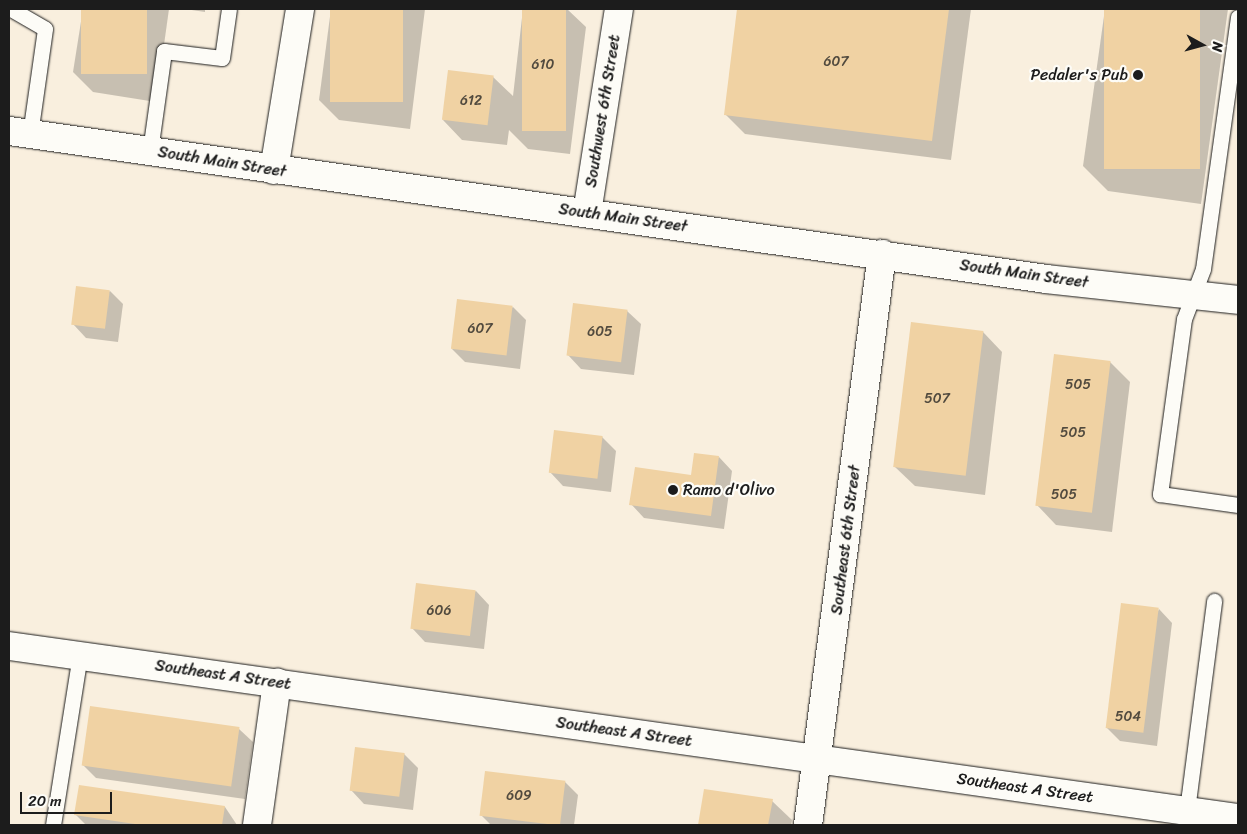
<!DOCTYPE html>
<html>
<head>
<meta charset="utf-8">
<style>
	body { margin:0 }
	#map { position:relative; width:1247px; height:834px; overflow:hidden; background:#f9efde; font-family:Sriracha,sans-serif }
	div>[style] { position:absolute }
	.shadow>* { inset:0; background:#0003 }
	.building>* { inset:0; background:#f0d2a3; transform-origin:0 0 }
	.roads { filter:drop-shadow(0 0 1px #1c1c1c) drop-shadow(0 0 1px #1c1c1c) }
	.lane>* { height:15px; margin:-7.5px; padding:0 7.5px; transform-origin:7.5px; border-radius:7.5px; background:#fdfcf7 }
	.street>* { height:28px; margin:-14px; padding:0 14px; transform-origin:14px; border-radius:14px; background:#fdfcf7 }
	.secondary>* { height:28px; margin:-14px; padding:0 14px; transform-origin:14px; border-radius:14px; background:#fdfcf7 }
	.dots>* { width:14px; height:14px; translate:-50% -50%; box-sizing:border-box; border:2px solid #fdfcf7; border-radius:50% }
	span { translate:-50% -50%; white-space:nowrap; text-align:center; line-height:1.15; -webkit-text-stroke:4.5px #fdfcf7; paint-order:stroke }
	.number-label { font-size:14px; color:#514a3e }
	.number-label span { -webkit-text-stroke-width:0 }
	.poi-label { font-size:16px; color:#1c1c1c }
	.right { translate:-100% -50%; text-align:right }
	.left { translate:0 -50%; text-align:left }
	.street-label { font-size:16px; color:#1c1c1c }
	.frame { position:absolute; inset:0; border:10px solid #1c1c1c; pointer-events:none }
	.north { position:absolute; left:1177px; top:20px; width:50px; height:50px; -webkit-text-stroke:4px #fdfcf7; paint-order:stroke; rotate:97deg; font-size:14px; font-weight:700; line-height:20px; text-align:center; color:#1c1c1c }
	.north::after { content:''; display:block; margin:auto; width:18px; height:22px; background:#1c1c1c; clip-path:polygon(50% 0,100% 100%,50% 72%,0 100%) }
	.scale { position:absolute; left:20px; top:792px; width:92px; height:22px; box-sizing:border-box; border:2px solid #1c1c1c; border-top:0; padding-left:6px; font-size:15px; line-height:18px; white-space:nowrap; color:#1c1c1c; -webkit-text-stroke:4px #fdfcf7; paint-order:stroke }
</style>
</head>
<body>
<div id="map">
	<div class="shadow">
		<div style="clip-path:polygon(83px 9px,169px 9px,156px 102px,93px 92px,73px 72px)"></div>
		<div style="clip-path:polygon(185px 9px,205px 9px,205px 12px)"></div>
		<div style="clip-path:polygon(331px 9px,425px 9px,410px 129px,339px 120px,319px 100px)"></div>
		<div style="clip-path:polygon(523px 9px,567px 9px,586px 27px,570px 154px,528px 149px,509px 130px,507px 145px,462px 140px,443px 120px,493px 77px,513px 96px)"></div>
		<div style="clip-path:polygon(739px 9px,971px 9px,951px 160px,745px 134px,725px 114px)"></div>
		<div style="clip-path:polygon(1105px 9px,1228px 9px,1201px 204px,1108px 191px,1083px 166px)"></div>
		<div style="clip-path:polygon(110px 291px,123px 304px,118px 342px,86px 338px,73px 324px)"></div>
		<div style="clip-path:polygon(513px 307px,526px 320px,520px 369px,465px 362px,452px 349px)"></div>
		<div style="clip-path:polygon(627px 311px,641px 324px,634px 375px,581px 369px,568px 355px)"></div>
		<div style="clip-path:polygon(983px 332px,1002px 352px,985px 495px,915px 486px,895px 467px)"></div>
		<div style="clip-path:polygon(1110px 362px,1130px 382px,1112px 532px,1056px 525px,1037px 505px)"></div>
		<div style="clip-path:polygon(602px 437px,616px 451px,611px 492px,563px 486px,550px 472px)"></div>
		<div style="clip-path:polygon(719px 457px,732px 471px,724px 529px,644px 518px,631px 504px,692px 476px)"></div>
		<div style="clip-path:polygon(476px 591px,489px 605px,484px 649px,425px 642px,412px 628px)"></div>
		<div style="clip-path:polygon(1159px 609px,1172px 623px,1157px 746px,1120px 741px,1107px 728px)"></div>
		<div style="clip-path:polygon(239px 729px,253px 742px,245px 799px,96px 778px,83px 765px)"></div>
		<div style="clip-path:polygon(404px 754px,418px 768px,413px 810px,364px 804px,351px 790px)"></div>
		<div style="clip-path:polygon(565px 782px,578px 795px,574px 825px,491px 825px,481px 815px)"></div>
		<div style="clip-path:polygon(705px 790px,772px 801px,792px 820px,791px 825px,699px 825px)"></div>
		<div style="clip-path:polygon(225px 807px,237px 825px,86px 825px,76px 815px)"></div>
	</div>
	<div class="building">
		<div style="left:81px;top:9px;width:66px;height:65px"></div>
		<div style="left:330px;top:9px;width:73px;height:93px"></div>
		<div style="left:522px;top:9px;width:44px;height:122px"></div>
		<div style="clip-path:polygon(737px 9px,949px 9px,932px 141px,724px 115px)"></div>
		<div style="left:1104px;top:9px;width:96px;height:160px"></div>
		<div style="left:448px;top:70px;width:46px;height:50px;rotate:7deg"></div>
		<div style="left:76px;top:286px;width:34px;height:39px;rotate:7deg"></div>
		<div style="left:457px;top:299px;width:56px;height:50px;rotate:7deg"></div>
		<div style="left:573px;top:303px;width:55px;height:53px;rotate:7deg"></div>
		<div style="left:911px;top:322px;width:73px;height:146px;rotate:7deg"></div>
		<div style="left:1054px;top:354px;width:57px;height:153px;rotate:7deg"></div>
		<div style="left:554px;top:430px;width:49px;height:43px;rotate:7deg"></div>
		<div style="clip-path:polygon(694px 453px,719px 456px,711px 516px,629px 505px,635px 467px,691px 475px)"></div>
		<div style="left:416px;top:583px;width:60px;height:46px;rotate:7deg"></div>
		<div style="left:1121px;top:603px;width:38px;height:126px;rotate:7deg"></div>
		<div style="left:90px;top:706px;width:151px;height:60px;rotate:8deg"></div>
		<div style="left:355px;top:747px;width:50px;height:44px;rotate:7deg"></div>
		<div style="left:485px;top:771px;width:81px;height:45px;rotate:7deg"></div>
		<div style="clip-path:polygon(79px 785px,225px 806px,222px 825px,142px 825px,74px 815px)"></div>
		<div style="clip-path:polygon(704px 789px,773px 799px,768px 825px,698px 825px)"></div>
	</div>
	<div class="roads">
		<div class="lane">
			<div style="left:11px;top:9px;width:39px;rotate:30deg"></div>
			<div style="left:45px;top:29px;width:106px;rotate:98.1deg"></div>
			<div style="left:1238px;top:17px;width:254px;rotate:97.9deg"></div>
			<div style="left:1203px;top:269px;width:53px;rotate:110.8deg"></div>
			<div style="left:1184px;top:319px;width:177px;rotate:97.8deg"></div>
			<div style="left:1160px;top:494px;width:79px;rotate:8deg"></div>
			<div style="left:150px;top:151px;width:101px;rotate:-82deg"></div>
			<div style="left:164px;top:51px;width:58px;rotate:6.9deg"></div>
			<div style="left:222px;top:58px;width:49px;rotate:-81.9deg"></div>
			<div style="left:1187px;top:810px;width:211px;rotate:-82.6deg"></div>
			<div style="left:53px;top:825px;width:172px;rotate:-81deg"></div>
		</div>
		<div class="street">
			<div style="left:274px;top:170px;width:163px;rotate:-80.8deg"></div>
			<div style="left:587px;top:213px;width:206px;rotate:-81.1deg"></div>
			<div style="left:9px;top:646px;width:1241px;rotate:7.97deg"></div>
			<div style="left:257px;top:825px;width:144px;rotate:-82deg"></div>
			<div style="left:808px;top:825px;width:576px;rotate:-82.62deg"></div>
		</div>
		<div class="secondary">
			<div style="left:9px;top:131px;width:1048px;rotate:8.12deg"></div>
			<div style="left:1046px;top:279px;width:193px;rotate:6.2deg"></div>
		</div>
	</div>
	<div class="dots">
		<div style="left:1138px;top:75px;background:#1c1c1c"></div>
		<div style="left:673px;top:490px;background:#1c1c1c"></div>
	</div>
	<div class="number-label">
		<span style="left:836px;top:62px">607</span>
		<span style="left:543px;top:65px">610</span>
		<span style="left:471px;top:101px">612</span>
		<span style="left:480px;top:329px">607</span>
		<span style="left:600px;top:332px">605</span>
		<span style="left:1078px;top:385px">505</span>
		<span style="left:937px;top:399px">507</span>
		<span style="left:1073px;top:433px">505</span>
		<span style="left:1064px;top:495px">505</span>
		<span style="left:439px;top:611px">606</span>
		<span style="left:1128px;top:717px">504</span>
		<span style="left:519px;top:796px">609</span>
	</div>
	<div class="poi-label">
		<span class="right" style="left:1128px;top:75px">Pedaler's Pub</span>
		<span class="left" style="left:683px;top:490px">Ramo d'Olivo</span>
	</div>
	<div class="street-label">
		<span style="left:603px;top:111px;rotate:-81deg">Southwest 6th Street</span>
		<span style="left:222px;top:162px;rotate:9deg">South Main Street</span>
		<span style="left:623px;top:218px;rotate:8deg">South Main Street</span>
		<span style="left:1024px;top:274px;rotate:8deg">South Main Street</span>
		<span style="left:846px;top:540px;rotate:-83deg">Southeast 6th Street</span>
		<span style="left:223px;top:675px;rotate:8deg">Southeast A Street</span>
		<span style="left:624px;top:732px;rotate:8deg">Southeast A Street</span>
		<span style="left:1025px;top:788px;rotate:8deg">Southeast A Street</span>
	</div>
	<div class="frame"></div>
	<div class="north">N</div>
	<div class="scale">20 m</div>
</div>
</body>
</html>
